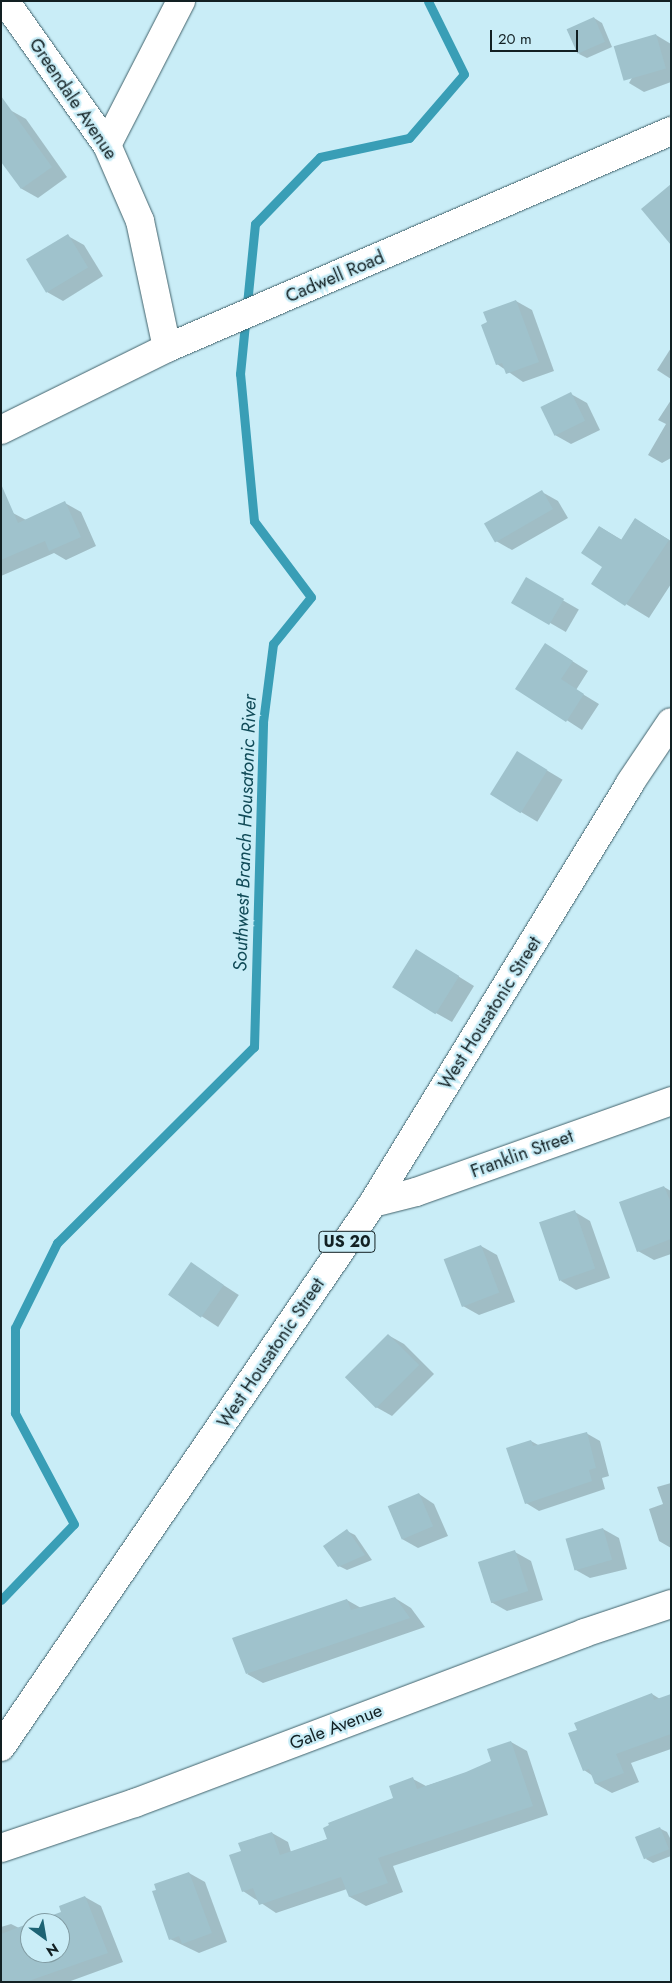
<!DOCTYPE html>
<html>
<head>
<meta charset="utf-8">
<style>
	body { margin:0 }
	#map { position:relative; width:672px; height:1983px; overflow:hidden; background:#c9edf7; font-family:Jost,sans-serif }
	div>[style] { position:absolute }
	.shadow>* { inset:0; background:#0003; transform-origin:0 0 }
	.stream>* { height:9px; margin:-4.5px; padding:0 4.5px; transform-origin:4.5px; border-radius:4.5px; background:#399eb6 }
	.building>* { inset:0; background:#9fc2cc; transform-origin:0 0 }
	.roads { filter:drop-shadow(0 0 1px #42626b) drop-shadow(0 0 1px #42626b) }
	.street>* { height:28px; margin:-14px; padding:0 14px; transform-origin:14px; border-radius:14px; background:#fff }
	.secondary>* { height:28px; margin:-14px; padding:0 14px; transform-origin:14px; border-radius:14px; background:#fff }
	.highway>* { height:28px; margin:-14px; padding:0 14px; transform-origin:14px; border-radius:14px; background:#fff }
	span { translate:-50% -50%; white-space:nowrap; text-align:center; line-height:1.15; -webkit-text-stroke:4.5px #c9edf7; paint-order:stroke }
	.shield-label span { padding:1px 4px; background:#c9edf7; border:1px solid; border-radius:4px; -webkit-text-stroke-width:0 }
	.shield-label { font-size:16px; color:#122023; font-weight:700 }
	.street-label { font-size:18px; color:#122023 }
	.water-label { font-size:19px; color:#114b58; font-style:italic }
	.frame { position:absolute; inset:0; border:2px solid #122023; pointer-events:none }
	.north { position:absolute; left:20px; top:1913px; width:50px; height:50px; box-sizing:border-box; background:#c9edf7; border:1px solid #809ba2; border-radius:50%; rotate:148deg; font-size:14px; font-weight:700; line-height:20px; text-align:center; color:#122023 }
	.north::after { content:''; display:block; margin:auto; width:18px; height:22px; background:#1d6374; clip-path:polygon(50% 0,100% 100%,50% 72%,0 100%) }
	.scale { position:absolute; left:490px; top:30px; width:88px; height:22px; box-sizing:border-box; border:2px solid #122023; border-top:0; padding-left:6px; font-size:15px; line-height:18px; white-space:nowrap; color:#122023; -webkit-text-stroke:4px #c9edf7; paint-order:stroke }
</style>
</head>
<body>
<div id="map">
	<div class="shadow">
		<div style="clip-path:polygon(594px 18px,602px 23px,612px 47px,587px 58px,579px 54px)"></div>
		<div style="clip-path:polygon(656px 35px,671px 44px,671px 82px,644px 92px,629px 83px)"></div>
		<div style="clip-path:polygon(10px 110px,26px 119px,67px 177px,38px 198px,22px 189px,1px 159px)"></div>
		<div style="clip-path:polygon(68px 236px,84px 245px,103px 276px,63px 301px,47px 292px)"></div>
		<div style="clip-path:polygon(516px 301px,532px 310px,554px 371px,523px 382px,497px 364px)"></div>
		<div style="clip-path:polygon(671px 348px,671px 379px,657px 370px)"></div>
		<div style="clip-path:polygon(571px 394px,587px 403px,600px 430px,571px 444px,555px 435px)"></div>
		<div style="clip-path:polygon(671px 400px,671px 458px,662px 463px,648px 455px,666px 424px,658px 420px)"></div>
		<div style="clip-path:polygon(542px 492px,558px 501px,568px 518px,512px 550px,496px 541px,486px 524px)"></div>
		<div style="clip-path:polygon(65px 503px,81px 512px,96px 546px,66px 560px,54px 553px,1px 576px,1px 518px,13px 513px,26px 520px)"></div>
		<div style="clip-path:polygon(635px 519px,671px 541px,671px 584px,649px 618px,593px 584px,604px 567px,600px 527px,622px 540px)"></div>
		<div style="left:526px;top:579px;width:61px;height:26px;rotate:30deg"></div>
		<div style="clip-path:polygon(561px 654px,588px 671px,576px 690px,599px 704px,582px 730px,517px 688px)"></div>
		<div style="left:518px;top:753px;width:52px;height:49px;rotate:31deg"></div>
		<div style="clip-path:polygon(432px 960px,474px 986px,452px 1022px,436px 1013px)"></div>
		<div style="clip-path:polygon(664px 1187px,671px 1191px,671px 1254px,654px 1260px,638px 1251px)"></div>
		<div style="clip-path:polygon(575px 1212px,590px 1221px,610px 1278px,576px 1290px,561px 1281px)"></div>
		<div style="clip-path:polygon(481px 1246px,497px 1255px,515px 1302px,479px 1315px,463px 1306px)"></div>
		<div style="left:191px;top:1264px;width:57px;height:38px;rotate:33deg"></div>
		<div style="clip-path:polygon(388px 1335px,404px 1344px,434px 1374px,392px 1416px,376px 1407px)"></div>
		<div style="clip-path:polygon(586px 1433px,600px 1441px,609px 1476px,602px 1478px,605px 1489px,539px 1511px,526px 1503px,531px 1441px,540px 1446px)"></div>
		<div style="clip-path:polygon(671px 1483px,671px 1548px,659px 1541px,649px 1509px,663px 1504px,657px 1487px)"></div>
		<div style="clip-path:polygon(419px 1494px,434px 1504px,448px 1536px,418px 1548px,402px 1539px)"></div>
		<div style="clip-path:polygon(603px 1529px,619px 1538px,627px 1569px,590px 1578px,574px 1569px)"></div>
		<div style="clip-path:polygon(347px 1531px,355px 1535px,372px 1560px,347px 1570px,339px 1566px)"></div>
		<div style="clip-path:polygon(515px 1552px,531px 1561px,543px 1600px,507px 1611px,491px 1602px)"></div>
		<div style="clip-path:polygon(395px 1598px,411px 1608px,425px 1627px,263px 1683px,247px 1674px,347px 1600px,361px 1608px)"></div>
		<div style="clip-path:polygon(652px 1694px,660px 1699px,671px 1695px,671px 1749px,631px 1763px,639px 1782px,612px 1793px,596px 1784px,593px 1776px,584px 1770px)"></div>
		<div style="clip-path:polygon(511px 1742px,527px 1751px,548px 1815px,393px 1866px,403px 1892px,366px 1906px,350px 1897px,347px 1889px,276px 1913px,243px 1891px,242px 1852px,272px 1833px,288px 1842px,291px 1852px,328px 1839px,395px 1799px,413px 1779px,426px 1786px,466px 1773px,493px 1762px)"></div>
		<div style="clip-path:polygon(659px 1828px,667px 1832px,671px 1840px,671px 1856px,653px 1863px,646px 1859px)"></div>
		<div style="clip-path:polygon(189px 1873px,205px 1882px,227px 1942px,199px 1953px,170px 1939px)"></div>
		<div style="clip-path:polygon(85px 1897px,101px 1906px,123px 1962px,68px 1982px,5px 1982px,1px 1971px,1px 1927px,11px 1924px,19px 1928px,30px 1925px,30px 1953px,60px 1953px,60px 1923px,35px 1923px,63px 1913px)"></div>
	</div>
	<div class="stream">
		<div style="left:1px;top:1600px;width:105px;rotate:-46.2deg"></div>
		<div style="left:74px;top:1524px;width:126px;rotate:-118deg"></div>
		<div style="left:15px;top:1413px;width:85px;rotate:-90deg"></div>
		<div style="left:15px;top:1328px;width:95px;rotate:-63.7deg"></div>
		<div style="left:57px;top:1243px;width:278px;rotate:-44.9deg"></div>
		<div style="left:254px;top:1047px;width:325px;rotate:-88.4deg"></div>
		<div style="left:263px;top:722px;width:79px;rotate:-82.7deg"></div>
		<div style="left:273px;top:644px;width:60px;rotate:-51deg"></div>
		<div style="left:311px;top:597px;width:95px;rotate:-126.9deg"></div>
		<div style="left:254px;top:521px;width:148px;rotate:-95.4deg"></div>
		<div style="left:240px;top:374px;width:151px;rotate:-84.3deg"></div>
		<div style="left:255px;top:224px;width:93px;rotate:-45.9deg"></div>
		<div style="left:320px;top:157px;width:91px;rotate:-12.1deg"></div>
		<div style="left:409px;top:138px;width:84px;rotate:-49.3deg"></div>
		<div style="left:464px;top:74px;width:81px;rotate:-116.3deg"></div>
	</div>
	<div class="building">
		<div style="left:594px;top:17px;width:27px;height:30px;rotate:66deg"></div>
		<div style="left:656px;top:34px;width:36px;height:44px;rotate:74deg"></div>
		<div style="clip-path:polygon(1px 96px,52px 167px,21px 189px,1px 162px)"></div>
		<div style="clip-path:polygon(671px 184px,671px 245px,641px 209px)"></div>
		<div style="left:68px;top:234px;width:39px;height:49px;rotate:59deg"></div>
		<div style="clip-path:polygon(516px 300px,539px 362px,506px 374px,502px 363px,496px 365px,481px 325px,487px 322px,483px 312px)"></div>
		<div style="left:571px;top:392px;width:32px;height:34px;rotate:64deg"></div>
		<div style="clip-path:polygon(1px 484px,18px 523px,65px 501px,81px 537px,49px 551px,45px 541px,1px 560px)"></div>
		<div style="left:542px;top:490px;width:22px;height:67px;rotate:60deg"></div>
		<div style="clip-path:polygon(635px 518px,669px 540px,625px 606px,591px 584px,602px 567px,581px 553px,599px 526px,621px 540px)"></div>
		<div style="left:526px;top:577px;width:44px;height:30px;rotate:30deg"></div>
		<div style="clip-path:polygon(545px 643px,573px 661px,561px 679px,584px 694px,566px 722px,515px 689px)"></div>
		<div style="left:517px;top:751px;width:36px;height:51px;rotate:32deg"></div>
		<div style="left:416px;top:949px;width:51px;height:45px;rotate:32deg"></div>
		<div style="clip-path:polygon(664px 1186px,671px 1203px,671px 1239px,637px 1252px,619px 1202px)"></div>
		<div style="left:575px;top:1210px;width:62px;height:38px;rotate:71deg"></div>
		<div style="left:481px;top:1245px;width:51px;height:40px;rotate:69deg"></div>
		<div style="left:191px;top:1262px;width:40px;height:40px;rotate:35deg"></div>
		<div style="left:388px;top:1334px;width:44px;height:61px;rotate:45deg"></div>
		<div style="clip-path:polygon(587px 1432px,596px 1468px,589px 1470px,592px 1481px,525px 1504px,506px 1448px,531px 1440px,533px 1446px)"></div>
		<div style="left:419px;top:1493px;width:36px;height:34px;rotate:67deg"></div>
		<div style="left:603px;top:1528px;width:33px;height:39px;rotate:74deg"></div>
		<div style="clip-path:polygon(347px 1529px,365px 1555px,338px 1567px,323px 1546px)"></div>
		<div style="left:515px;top:1550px;width:43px;height:39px;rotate:72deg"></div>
		<div style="clip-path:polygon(395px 1597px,410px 1618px,246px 1674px,232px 1638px,347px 1599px,351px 1610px)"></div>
		<div style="clip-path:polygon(652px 1693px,654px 1700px,671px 1694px,671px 1734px,616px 1754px,624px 1773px,595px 1784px,589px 1769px,583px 1771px,568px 1733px,577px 1730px,574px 1723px)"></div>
		<div style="clip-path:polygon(511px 1741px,533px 1806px,378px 1858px,388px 1883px,349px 1897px,341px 1877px,259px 1905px,253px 1888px,242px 1892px,229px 1855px,241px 1851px,238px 1843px,272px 1832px,280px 1855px,327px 1839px,323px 1828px,329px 1825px,328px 1823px,393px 1798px,389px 1786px,413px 1777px,417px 1789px,466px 1772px,491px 1761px,487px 1749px)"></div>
		<div style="left:660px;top:1827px;width:24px;height:27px;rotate:68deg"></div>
		<div style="clip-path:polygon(189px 1872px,212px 1933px,182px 1944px,179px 1936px,169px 1940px,152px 1891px,156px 1890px,154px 1884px)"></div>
		<div style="clip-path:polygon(85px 1896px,108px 1953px,26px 1982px,1px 1982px,1px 1934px,30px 1923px,30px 1953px,60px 1953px,60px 1923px,31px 1923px,61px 1912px,59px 1906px)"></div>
	</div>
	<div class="roads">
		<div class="street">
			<div style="left:5px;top:1px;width:176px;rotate:54.7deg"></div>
			<div style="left:107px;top:145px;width:83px;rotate:66.5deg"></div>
			<div style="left:140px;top:221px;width:130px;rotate:78deg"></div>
			<div style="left:107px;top:145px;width:162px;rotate:-62.8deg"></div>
			<div style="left:1px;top:430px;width:185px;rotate:-26.3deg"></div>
			<div style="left:167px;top:348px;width:549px;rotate:-23.29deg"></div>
			<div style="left:373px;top:1203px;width:44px;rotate:-14.3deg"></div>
			<div style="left:416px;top:1192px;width:271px;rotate:-19.6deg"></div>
		</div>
		<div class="secondary">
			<div style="left:1px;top:1848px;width:141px;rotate:-18.6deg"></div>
			<div style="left:135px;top:1803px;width:480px;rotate:-20.7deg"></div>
			<div style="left:584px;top:1633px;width:92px;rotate:-18.4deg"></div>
		</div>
		<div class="highway">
			<div style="left:1px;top:1747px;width:659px;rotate:-55.63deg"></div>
			<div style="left:373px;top:1203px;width:492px;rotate:-58.5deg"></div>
			<div style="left:630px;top:783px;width:73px;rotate:-56.1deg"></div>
		</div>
	</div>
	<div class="shield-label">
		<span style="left:347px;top:1242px">US 20</span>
	</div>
	<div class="street-label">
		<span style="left:73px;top:99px;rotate:56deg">Greendale Avenue</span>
		<span style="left:335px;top:277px;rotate:-23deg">Cadwell Road</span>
		<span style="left:490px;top:1013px;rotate:-58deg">West Housatonic Street</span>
		<span style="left:522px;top:1154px;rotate:-20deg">Franklin Street</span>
		<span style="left:271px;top:1353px;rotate:-56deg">West Housatonic Street</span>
		<span style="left:336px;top:1727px;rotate:-21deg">Gale Avenue</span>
	</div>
	<div class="water-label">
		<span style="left:245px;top:833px;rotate:-88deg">Southwest Branch Housatonic River</span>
	</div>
	<div class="frame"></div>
	<div class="north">N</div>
	<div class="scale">20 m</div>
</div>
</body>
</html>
